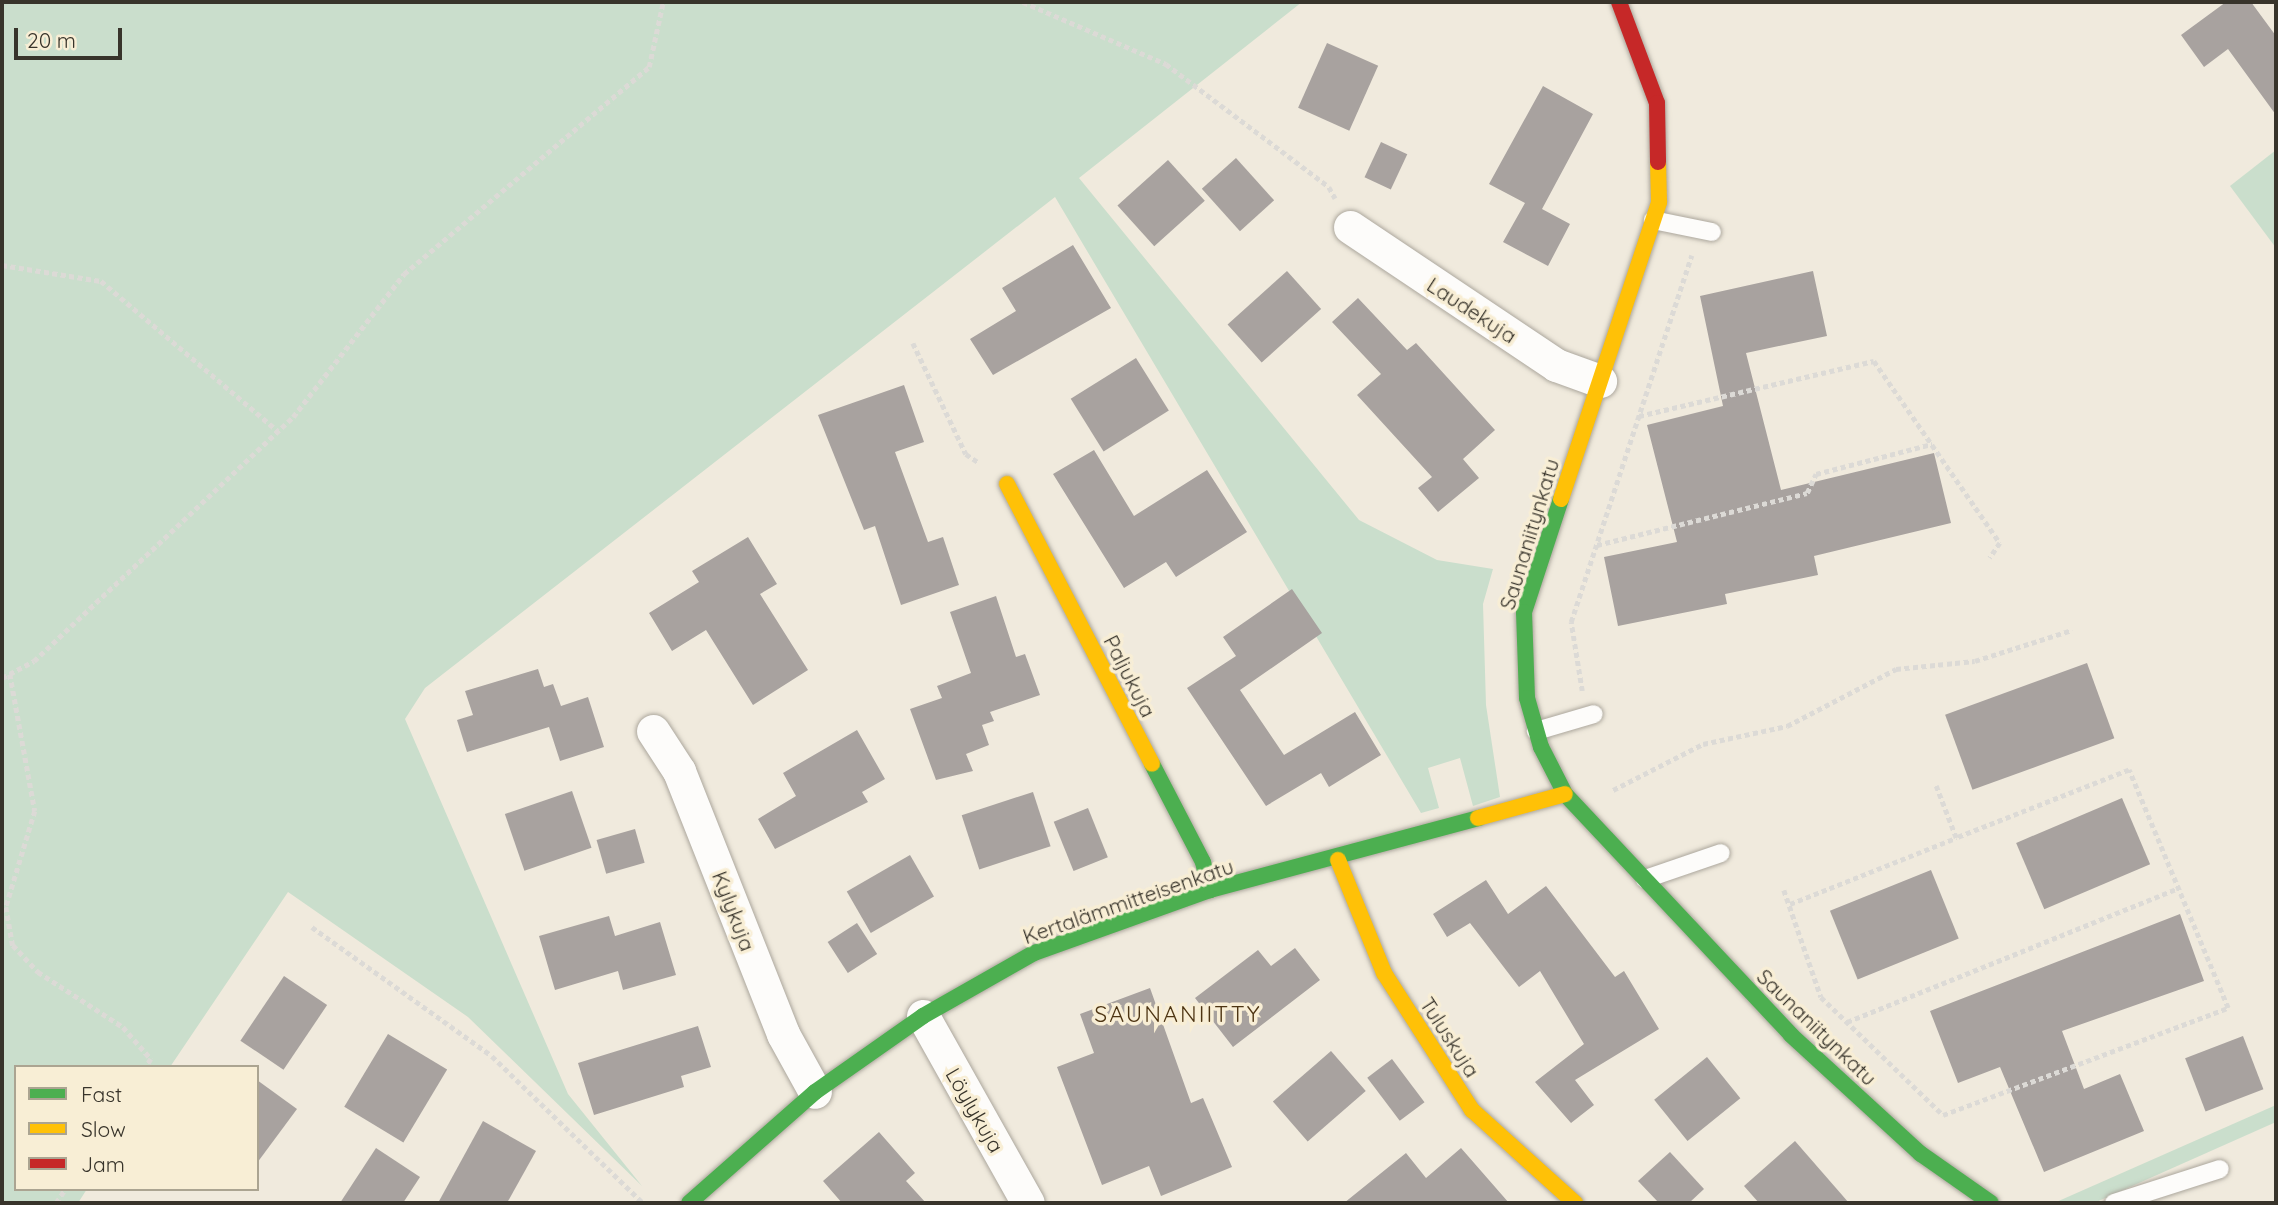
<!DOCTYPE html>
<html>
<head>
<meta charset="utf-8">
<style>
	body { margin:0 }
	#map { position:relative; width:2278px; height:1205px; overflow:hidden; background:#f0eadd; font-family:Quicksand,sans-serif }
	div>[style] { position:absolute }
	.green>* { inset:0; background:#cadecc }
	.building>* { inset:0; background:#a8a29f; transform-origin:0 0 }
	.path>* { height:4.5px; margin-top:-2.25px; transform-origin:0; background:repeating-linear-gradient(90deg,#dcdad6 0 5px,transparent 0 8.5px) }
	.roads { filter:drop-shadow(0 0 2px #aca79d) drop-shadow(0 0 2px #aca79d) }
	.lane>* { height:18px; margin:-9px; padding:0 9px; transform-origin:9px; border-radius:9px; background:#fdfcfa }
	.street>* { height:33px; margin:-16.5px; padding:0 16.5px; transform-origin:16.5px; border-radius:16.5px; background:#fdfcfa }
	.fast>* { height:16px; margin:-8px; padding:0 8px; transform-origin:8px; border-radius:8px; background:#4caf50 }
	.slow>* { height:16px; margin:-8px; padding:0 8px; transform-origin:8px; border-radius:8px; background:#ffc107 }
	.jam>* { height:16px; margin:-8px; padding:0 8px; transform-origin:8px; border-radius:8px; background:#c62828 }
	span { translate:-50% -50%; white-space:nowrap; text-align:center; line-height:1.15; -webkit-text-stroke:7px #f8eed5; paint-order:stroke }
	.street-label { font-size:21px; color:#38342b }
	.neighbourhood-label { font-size:23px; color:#4d3412; letter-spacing:2px }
	.frame { position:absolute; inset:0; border:4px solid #38342b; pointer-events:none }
	.legend { position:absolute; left:14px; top:1065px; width:245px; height:126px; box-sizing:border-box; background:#f8eed5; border:2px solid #aba491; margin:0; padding:9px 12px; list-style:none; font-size:21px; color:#38342b }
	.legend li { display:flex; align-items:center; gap:14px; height:35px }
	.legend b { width:35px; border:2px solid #aba491 }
	.scale { position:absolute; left:14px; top:28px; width:108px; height:32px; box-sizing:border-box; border:4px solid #38342b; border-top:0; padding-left:9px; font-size:21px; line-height:24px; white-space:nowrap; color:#38342b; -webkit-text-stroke:5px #f8eed5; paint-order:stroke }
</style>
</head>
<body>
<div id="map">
	<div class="green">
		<div style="clip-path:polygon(2px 2px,1302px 2px,1079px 178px,1359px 520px,1437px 560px,1493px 569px,1483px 604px,1486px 705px,1500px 797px,1473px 806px,1460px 758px,1428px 768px,1439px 808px,1421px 813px,1055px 197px,425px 688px,405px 719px,568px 1094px,642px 1186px,468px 1017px,288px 892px,170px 1067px,16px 1067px,16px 1189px,87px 1189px,78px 1203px,2px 1203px)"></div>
		<div style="clip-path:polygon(2276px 150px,2276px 248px,2230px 186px)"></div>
		<div style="clip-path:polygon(2276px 1105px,2276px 1122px,2094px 1203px,2054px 1203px)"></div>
	</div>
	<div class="building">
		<div style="clip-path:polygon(2226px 2px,2251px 2px,2276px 36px,2276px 115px,2228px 49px,2204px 67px,2181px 35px)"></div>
		<div style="left:1327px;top:43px;width:56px;height:71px;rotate:24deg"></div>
		<div style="clip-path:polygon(1543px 86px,1593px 114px,1542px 209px,1570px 224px,1548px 266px,1503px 242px,1525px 203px,1489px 184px)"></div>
		<div style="left:1381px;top:142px;width:29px;height:39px;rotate:25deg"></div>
		<div style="left:1236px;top:158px;width:57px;height:46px;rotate:48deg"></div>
		<div style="left:1168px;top:160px;width:55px;height:68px;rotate:48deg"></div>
		<div style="clip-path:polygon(1073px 245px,1111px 308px,993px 375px,970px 339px,1016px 311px,1002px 288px)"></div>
		<div style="left:1287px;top:271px;width:51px;height:80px;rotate:48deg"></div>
		<div style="clip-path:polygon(1813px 271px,1827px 336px,1746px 353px,1781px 490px,1934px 453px,1951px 523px,1814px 556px,1818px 575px,1725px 594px,1727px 604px,1618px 626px,1604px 557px,1677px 542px,1647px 425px,1723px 406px,1700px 296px)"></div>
		<div style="clip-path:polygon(1358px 298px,1407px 350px,1416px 343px,1495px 430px,1463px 459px,1479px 478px,1438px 512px,1418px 488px,1432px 477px,1357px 395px,1381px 374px,1332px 322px)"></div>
		<div style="left:1136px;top:358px;width:62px;height:77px;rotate:58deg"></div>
		<div style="clip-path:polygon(904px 385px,924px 442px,895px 452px,928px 542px,943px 537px,959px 585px,901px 605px,875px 526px,864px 530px,818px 415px)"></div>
		<div style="clip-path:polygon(1094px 450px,1134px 516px,1207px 470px,1247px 532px,1176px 577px,1166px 562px,1124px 588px,1053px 474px)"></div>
		<div style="clip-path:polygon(748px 537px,777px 584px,760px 594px,808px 670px,753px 705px,706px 630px,672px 651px,649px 613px,699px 582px,692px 571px)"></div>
		<div style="clip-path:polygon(1292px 589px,1322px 633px,1240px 690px,1284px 755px,1355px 712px,1381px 755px,1329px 787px,1321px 773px,1266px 806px,1187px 688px,1236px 656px,1223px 637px)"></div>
		<div style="clip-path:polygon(996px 596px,1016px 657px,1025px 654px,1040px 695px,990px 712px,994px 721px,982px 725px,989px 745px,966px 754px,973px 771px,936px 780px,910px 709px,942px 698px,937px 686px,971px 673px,950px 612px)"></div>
		<div style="left:2087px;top:663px;width:80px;height:151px;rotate:70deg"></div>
		<div style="clip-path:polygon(538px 669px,544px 687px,553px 684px,561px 706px,588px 697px,604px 747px,560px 761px,549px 727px,467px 752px,457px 720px,473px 715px,465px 691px)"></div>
		<div style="clip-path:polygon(857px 730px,885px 779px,862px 792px,868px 802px,775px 849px,758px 819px,796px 796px,783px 773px)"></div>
		<div style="left:572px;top:791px;width:60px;height:71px;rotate:71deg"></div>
		<div style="left:1033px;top:792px;width:57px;height:75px;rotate:72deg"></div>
		<div style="left:2122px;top:798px;width:72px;height:115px;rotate:67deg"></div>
		<div style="left:1088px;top:808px;width:53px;height:37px;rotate:68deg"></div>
		<div style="left:635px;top:829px;width:35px;height:40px;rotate:74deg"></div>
		<div style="left:910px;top:855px;width:48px;height:73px;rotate:60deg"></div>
		<div style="left:1931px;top:870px;width:74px;height:109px;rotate:68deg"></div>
		<div style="clip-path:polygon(1486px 880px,1508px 914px,1546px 886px,1615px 977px,1624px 971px,1659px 1029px,1575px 1080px,1594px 1105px,1571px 1123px,1535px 1082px,1584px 1044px,1540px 971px,1519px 987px,1470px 923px,1447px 937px,1433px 914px)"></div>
		<div style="clip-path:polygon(2180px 914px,2204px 981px,2062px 1031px,2084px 1089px,2120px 1074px,2144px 1131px,2044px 1172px,2000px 1067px,1958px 1083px,1930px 1011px)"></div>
		<div style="clip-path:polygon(609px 916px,615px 936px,660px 922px,676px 975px,623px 990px,618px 971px,555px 990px,539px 936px)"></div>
		<div style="left:857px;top:923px;width:37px;height:35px;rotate:57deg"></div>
		<div style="clip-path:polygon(1295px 948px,1320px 980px,1233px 1047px,1195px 998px,1258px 950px,1271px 966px)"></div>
		<div style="left:284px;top:976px;width:52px;height:78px;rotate:34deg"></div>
		<div style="clip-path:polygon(1150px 988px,1191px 1103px,1203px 1098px,1232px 1167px,1161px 1196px,1149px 1166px,1102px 1185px,1057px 1067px,1094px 1053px,1080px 1014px)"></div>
		<div style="clip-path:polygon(698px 1026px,711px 1067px,681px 1076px,684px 1087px,594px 1115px,578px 1063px)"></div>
		<div style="left:388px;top:1034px;width:69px;height:85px;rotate:31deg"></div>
		<div style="left:2243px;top:1036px;width:57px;height:62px;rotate:69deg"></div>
		<div style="left:1331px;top:1051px;width:53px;height:77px;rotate:49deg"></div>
		<div style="left:1707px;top:1057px;width:53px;height:68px;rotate:51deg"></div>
		<div style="left:1392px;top:1059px;width:54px;height:31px;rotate:53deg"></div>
		<div style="clip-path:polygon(257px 1080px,297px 1109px,257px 1163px)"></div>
		<div style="clip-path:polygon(483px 1121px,536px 1151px,507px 1203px,438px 1203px)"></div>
		<div style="clip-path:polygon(879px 1132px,915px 1173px,906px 1181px,926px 1203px,842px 1203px,823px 1181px)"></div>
		<div style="clip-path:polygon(1795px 1141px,1849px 1203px,1759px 1203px,1744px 1186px)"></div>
		<div style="clip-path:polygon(376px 1148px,420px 1177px,403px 1203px,340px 1203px)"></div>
		<div style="clip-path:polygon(1461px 1148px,1509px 1203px,1344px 1203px,1406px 1153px,1426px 1178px)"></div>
		<div style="clip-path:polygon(1670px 1152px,1704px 1189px,1689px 1203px,1659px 1203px,1638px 1181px)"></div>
	</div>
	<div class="path">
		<div style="left:937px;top:2px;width:8px"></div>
		<div style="left:1023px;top:2px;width:156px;rotate:23.4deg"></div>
		<div style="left:1166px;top:64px;width:204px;rotate:37deg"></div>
		<div style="left:1329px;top:187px;width:13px;rotate:61deg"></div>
		<div style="left:2px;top:265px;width:100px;rotate:9.2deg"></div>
		<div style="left:101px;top:281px;width:232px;rotate:40.3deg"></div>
		<div style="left:913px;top:343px;width:123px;rotate:64.5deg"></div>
		<div style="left:966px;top:454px;width:14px;rotate:34deg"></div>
		<div style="left:1639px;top:416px;width:241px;rotate:-13.2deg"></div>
		<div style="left:1874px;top:361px;width:221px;rotate:55.3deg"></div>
		<div style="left:2000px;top:543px;width:18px;rotate:124deg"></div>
		<div style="left:1597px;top:545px;width:216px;rotate:-13.9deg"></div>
		<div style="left:1807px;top:493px;width:21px;rotate:-65deg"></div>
		<div style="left:1816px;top:474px;width:120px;rotate:-14.5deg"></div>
		<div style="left:10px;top:674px;width:139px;rotate:79.7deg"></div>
		<div style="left:35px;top:811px;width:100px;rotate:106.8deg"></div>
		<div style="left:6px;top:907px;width:39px;rotate:80deg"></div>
		<div style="left:13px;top:945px;width:37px;rotate:47deg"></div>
		<div style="left:38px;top:972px;width:101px;rotate:32.9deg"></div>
		<div style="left:123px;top:1027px;width:43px;rotate:48.8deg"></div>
		<div style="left:151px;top:1059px;width:9px;rotate:122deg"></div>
		<div style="left:2px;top:678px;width:36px;rotate:-28deg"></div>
		<div style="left:34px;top:661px;width:356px;rotate:-43.3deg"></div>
		<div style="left:293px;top:417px;width:181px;rotate:-52.2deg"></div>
		<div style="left:404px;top:274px;width:321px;rotate:-40.2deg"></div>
		<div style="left:649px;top:67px;width:66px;rotate:-77.8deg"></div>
		<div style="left:1582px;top:691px;width:70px;rotate:-99.1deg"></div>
		<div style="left:1571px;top:622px;width:386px;rotate:-71.8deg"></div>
		<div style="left:1613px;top:790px;width:101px;rotate:-27.1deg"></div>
		<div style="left:1703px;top:744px;width:86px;rotate:-12.1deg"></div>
		<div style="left:1787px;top:726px;width:123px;rotate:-27.6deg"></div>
		<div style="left:1896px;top:669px;width:79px;rotate:-5.8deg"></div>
		<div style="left:1975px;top:661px;width:102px;rotate:-17.7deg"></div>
		<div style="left:1784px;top:890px;width:113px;rotate:70.9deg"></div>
		<div style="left:1821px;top:997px;width:170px;rotate:44deg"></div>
		<div style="left:1943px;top:1115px;width:304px;rotate:-20.6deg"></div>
		<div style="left:2228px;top:1008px;width:258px;rotate:-112.6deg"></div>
		<div style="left:2129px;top:770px;width:186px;rotate:158.5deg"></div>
		<div style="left:1956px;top:838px;width:56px;rotate:-111deg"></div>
		<div style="left:1790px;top:904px;width:179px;rotate:-21.7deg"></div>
		<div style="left:312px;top:927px;width:221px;rotate:35.6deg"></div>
		<div style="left:492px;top:1056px;width:211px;rotate:44.2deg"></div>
		<div style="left:1847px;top:1022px;width:357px;rotate:-22deg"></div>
		<div style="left:56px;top:1203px;width:17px;rotate:-57deg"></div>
	</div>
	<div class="roads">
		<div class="lane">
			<div style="left:1653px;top:220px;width:60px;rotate:11.5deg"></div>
			<div style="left:1536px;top:731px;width:60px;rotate:-16.3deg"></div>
			<div style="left:1645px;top:879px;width:80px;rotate:-18.9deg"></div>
			<div style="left:2114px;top:1203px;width:111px;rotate:-17.8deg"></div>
		</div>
		<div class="street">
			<div style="left:1350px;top:227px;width:248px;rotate:33.8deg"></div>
			<div style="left:1556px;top:365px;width:47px;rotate:20deg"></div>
			<div style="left:653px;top:731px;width:48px;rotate:57deg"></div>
			<div style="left:679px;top:771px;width:283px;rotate:68.4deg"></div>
			<div style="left:783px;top:1034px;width:66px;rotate:61.1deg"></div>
			<div style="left:923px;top:1016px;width:214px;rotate:60.7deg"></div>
		</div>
		<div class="fast">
			<div style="left:1561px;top:499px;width:119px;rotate:108.1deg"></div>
			<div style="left:1524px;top:612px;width:86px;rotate:88deg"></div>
			<div style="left:1527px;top:698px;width:51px;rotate:74.1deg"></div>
			<div style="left:1541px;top:747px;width:53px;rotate:62.9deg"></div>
			<div style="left:1565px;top:794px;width:330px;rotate:46.8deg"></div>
			<div style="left:1791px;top:1035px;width:176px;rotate:42.5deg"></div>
			<div style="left:1921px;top:1154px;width:85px;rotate:35deg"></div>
			<div style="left:1152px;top:764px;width:110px;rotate:62.5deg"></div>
			<div style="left:1203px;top:862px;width:29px;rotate:76deg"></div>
			<div style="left:689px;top:1203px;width:168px;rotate:-41.4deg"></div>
			<div style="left:815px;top:1092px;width:132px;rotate:-35.1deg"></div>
			<div style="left:923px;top:1016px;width:128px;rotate:-29.6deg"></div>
			<div style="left:1034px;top:953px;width:187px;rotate:-19.7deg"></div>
			<div style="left:1210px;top:890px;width:278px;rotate:-15deg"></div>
		</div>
		<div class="slow">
			<div style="left:1007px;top:484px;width:315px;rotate:62.6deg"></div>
			<div style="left:1561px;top:499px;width:313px;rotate:-71.7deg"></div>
			<div style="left:1659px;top:202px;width:40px;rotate:-91.4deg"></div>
			<div style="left:1478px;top:818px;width:90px;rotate:-15.4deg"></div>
			<div style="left:1338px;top:860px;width:122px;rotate:67.8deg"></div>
			<div style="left:1384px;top:973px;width:163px;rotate:57.3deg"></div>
			<div style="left:1472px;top:1110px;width:139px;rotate:42.1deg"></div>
		</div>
		<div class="jam">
			<div style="left:1619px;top:2px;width:108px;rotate:69.4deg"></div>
			<div style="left:1657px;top:103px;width:59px;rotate:89deg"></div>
		</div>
	</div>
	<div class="street-label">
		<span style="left:1472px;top:310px;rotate:33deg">Laudekuja</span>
		<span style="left:1529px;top:534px;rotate:-73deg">Saunaniitynkatu</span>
		<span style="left:1130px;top:676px;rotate:63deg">Paljukuja</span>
		<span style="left:1128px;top:901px;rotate:-19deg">Kertalämmitteisenkatu</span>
		<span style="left:734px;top:911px;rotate:69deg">Kylykuja</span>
		<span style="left:1817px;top:1027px;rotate:44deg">Saunaniitynkatu</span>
		<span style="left:1450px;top:1037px;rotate:57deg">Tuluskuja</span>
		<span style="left:975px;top:1110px;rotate:60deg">Löylykuja</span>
	</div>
	<div class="neighbourhood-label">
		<span style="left:1178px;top:1014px">SAUNANIITTY</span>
	</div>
	<div class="frame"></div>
	<ul class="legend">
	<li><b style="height:9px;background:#4caf50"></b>Fast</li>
	<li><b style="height:9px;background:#ffc107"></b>Slow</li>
	<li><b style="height:9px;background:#c62828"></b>Jam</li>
	</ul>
	<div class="scale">20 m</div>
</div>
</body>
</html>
